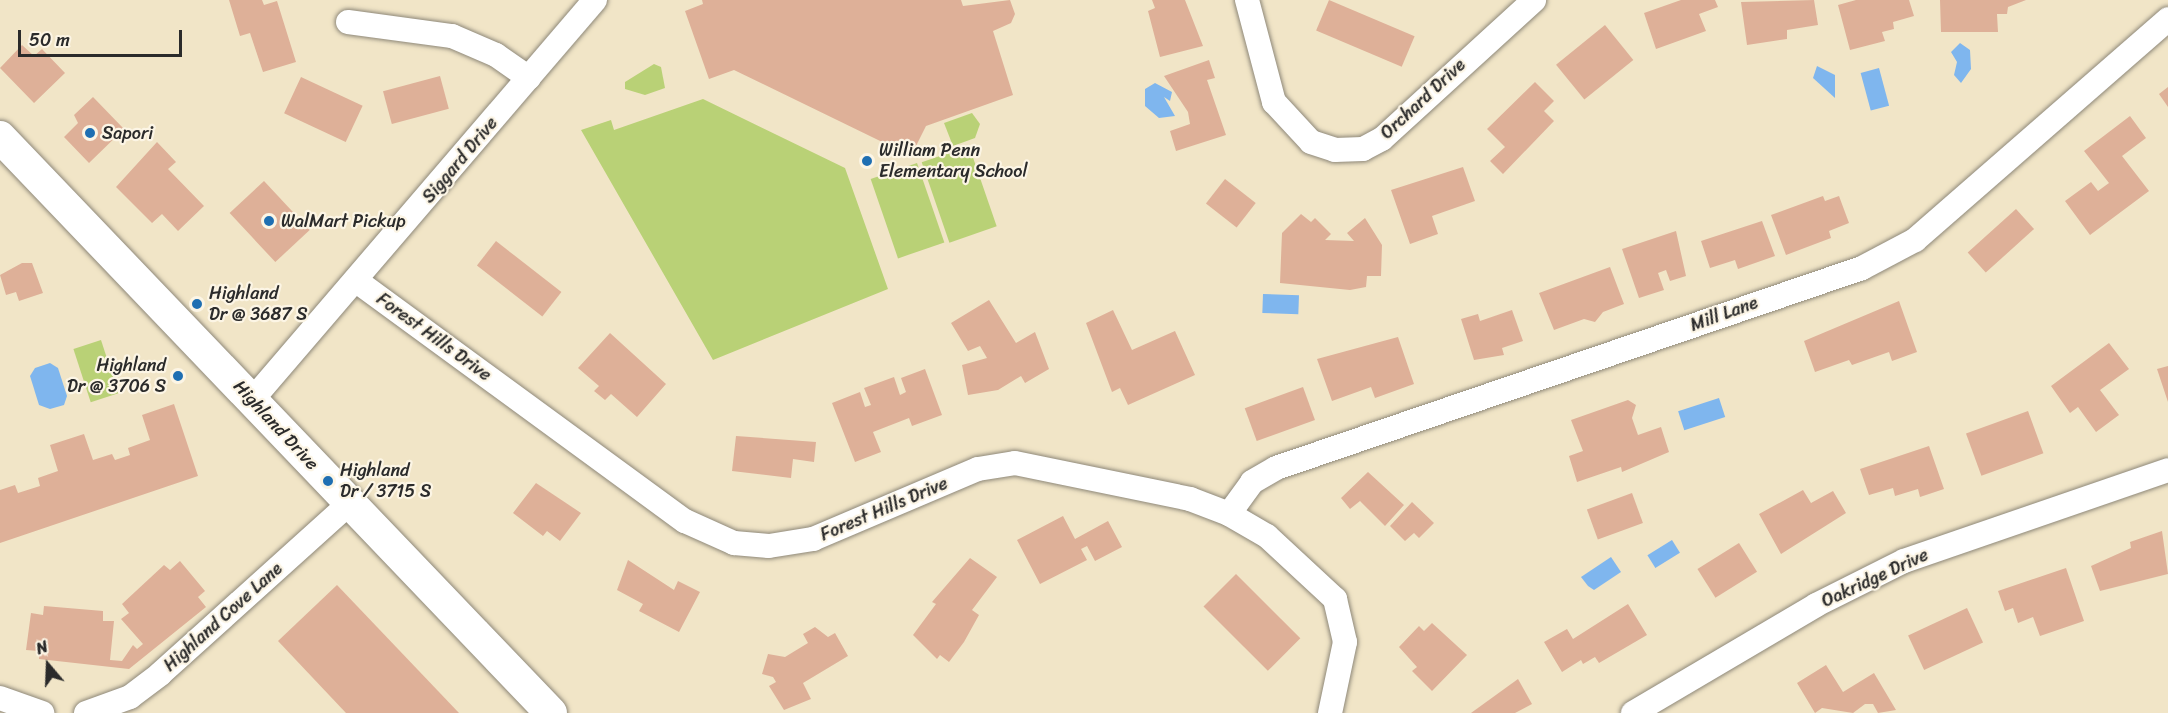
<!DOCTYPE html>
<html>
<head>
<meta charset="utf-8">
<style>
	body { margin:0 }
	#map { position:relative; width:2168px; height:713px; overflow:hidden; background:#f1e5c7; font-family:Sriracha,sans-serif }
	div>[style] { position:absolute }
	.green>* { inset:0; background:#b9d176; transform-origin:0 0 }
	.water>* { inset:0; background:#7fb6ee; transform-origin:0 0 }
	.building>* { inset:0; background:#deb098; transform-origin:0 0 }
	.roads { filter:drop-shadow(0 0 2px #8e8879) drop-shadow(0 0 2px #8e8879) }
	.minor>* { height:24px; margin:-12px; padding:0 12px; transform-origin:12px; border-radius:12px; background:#fff }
	.major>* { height:32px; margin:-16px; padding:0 16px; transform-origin:16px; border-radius:16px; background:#fff }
	.dots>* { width:16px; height:16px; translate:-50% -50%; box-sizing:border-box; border:3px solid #fcf5e5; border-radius:50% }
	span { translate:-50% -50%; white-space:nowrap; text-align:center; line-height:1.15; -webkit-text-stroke:4.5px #fcf5e5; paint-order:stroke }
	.street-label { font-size:18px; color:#2b2b2b }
	.poi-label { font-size:18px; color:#2b2b2b }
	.left { translate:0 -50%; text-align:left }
	.right { translate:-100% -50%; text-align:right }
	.north { position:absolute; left:18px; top:635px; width:60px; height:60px; -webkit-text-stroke:4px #fcf5e5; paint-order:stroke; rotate:341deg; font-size:16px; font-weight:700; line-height:24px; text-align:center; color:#2b2b2b }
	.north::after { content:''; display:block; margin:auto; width:21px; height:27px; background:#2b2b2b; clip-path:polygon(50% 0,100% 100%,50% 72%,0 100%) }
	.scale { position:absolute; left:18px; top:30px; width:164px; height:27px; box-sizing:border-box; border:3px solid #2b2b2b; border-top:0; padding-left:8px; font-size:18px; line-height:21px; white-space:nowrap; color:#2b2b2b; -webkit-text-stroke:4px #fcf5e5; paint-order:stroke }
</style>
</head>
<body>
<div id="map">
	<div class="green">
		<div style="clip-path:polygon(654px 64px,661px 67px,665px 88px,645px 95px,625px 89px,625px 82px)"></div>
		<div style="clip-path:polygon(703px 99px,845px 168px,888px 289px,713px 360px,581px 130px,611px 120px,614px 130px)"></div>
		<div style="clip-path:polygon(972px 113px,980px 124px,975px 138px,953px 146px,944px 123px)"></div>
		<div style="left:969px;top:146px;width:85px;height:50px;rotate:71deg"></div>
		<div style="left:917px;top:163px;width:84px;height:49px;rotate:71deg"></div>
		<div style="left:101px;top:340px;width:56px;height:29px;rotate:72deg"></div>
	</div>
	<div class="water">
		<div style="clip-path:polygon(1960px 43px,1970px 50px,1971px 69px,1961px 83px,1954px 75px,1957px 62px,1951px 52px)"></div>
		<div style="clip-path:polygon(1817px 66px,1835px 75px,1835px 98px,1813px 78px)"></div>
		<div style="left:1879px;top:68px;width:39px;height:19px;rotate:75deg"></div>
		<div style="clip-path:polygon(1155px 83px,1172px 92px,1170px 101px,1164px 97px,1175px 116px,1159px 118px,1145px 106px,1145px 89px)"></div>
		<div style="left:1263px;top:294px;width:36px;height:19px;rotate:2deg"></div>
		<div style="clip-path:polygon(50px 363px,58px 368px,67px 396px,64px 405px,50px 409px,39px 405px,30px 376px,35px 368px)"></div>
		<div style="left:1719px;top:398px;width:20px;height:43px;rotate:72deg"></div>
		<div style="left:1672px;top:540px;width:15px;height:29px;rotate:58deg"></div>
		<div style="clip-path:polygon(1611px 557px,1621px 572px,1594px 590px,1588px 586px,1581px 577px)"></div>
	</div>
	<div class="building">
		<div style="clip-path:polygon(229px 0,262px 0,264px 5px,277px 1px,296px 62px,263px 72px,250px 33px,240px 36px)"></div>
		<div style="clip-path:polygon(702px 0,961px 0,963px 6px,1010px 0,1015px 14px,1011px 23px,993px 31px,1013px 95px,926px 126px,911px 156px,734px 70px,709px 79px,685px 11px,703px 4px)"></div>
		<div style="clip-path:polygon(1152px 0,1185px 0,1203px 46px,1160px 57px,1148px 11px,1155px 8px)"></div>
		<div style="left:1329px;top:0;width:93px;height:33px;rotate:23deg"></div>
		<div style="clip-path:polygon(1681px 0,1715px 0,1718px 7px,1699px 14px,1706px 31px,1656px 49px,1644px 13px)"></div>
		<div style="clip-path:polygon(1814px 0,1818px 25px,1787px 30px,1787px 39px,1747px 45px,1741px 2px)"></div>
		<div style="clip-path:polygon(1856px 0,1909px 0,1914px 16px,1893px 22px,1894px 29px,1882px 32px,1885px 41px,1850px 50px,1838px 5px)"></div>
		<div style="clip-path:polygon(1940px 0,2026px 0,2008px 7px,2007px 14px,1997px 14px,1998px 32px,1941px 32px)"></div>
		<div style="left:1605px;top:25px;width:45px;height:63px;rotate:51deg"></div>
		<div style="clip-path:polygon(22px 45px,34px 56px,42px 49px,65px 73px,34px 103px,0 68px)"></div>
		<div style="clip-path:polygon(1209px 60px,1215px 78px,1207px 80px,1226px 135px,1176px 151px,1170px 131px,1190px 124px,1188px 112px,1164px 76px)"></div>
		<div style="left:440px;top:76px;width:34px;height:59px;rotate:75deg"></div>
		<div style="left:301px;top:77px;width:68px;height:40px;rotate:25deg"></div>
		<div style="clip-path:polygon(1535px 82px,1554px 101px,1544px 111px,1554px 121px,1503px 174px,1490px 161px,1505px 147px,1487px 129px)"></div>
		<div style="clip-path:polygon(2168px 87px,2168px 107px,2159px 94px)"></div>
		<div style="clip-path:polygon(93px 97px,124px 129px,89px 163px,64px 137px,78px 123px,74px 115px)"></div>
		<div style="clip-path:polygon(2130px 116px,2146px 138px,2122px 156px,2149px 191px,2090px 235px,2065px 201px,2091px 182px,2098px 191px,2109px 183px,2084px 151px)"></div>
		<div style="clip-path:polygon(157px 142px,176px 162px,168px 169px,204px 206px,178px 231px,162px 214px,152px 223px,116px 187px)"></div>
		<div style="clip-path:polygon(1463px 167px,1475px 201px,1432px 216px,1438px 234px,1410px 244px,1391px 190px)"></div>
		<div style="left:1225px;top:179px;width:39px;height:31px;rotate:38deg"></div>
		<div style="left:264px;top:181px;width:67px;height:47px;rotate:47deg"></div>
		<div style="clip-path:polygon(1823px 196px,1825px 201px,1839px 196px,1849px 223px,1829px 231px,1831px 238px,1786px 255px,1771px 215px)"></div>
		<div style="left:2016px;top:209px;width:27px;height:65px;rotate:48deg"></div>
		<div style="clip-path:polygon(1301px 214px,1311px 222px,1315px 218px,1331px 234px,1325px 240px,1354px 241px,1347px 233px,1365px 218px,1382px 245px,1381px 276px,1367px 276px,1366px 287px,1350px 290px,1280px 283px,1282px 233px)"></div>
		<div style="clip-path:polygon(1762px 221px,1775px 256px,1738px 269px,1735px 260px,1710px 268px,1701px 241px)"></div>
		<div style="clip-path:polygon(1676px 231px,1686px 276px,1670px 281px,1666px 270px,1658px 273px,1664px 290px,1639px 298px,1622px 249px)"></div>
		<div style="left:496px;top:241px;width:83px;height:31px;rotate:38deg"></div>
		<div style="clip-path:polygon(22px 263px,32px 263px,43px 293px,19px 301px,16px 292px,6px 295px,0 275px)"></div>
		<div style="clip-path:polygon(1610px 267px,1624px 304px,1603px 312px,1595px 322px,1584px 319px,1554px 330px,1539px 293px)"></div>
		<div style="clip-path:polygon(989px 300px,1016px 343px,1035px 332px,1049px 369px,1025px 383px,1021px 376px,998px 390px,968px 395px,962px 365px,987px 358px,980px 346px,968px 351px,951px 323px)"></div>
		<div style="clip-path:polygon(1899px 301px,1917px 352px,1892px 361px,1889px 352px,1852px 365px,1849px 360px,1815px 372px,1804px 341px)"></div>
		<div style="clip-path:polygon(1113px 310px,1132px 350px,1175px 331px,1195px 375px,1128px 405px,1120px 388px,1112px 392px,1086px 323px)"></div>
		<div style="clip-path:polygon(1512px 310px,1523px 341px,1502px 348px,1504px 355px,1474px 360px,1461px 319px,1478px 314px,1480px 321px)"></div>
		<div style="clip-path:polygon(610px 333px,666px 384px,637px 417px,611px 394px,605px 400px,594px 391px,599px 386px,578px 368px)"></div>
		<div style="clip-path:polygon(1398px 337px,1414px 384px,1375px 398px,1371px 387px,1332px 401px,1317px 359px)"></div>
		<div style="clip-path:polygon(2109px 343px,2129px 369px,2100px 390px,2119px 415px,2096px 432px,2078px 407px,2070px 413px,2051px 386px)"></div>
		<div style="clip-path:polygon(2168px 366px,2168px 402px,2157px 369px)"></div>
		<div style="clip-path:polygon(925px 369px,942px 415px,912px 426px,909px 418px,873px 432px,881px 452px,855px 462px,832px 403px,860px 392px,865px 407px,871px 405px,864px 388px,894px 377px,900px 395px,906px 392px,901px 378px)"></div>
		<div style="left:1303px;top:387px;width:35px;height:62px;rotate:70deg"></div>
		<div style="clip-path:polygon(1628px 400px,1636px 405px,1632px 418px,1638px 435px,1661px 427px,1669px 452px,1622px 472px,1621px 467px,1577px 482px,1569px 456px,1583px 451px,1571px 420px)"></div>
		<div style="clip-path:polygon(174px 404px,198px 476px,0 543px,0 490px,15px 485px,18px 493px,40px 486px,38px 478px,58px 471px,50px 445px,84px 434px,93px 460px,112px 454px,115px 460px,130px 455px,128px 448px,150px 440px,142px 415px)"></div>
		<div style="left:2028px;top:411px;width:45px;height:66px;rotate:70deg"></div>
		<div style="clip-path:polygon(736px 436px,816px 442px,814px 462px,793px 459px,791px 478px,732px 471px)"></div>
		<div style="clip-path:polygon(1929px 446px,1944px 489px,1920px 497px,1918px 489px,1895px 496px,1893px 488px,1869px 495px,1860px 469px)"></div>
		<div style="clip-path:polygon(1368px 472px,1404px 505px,1385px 526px,1360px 501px,1350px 509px,1341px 498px)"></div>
		<div style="clip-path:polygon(536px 483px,581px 513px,560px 541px,547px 531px,543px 536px,513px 513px)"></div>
		<div style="clip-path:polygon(1803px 490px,1811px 503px,1833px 491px,1846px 513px,1781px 554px,1759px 514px)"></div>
		<div style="left:1632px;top:493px;width:32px;height:48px;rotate:70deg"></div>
		<div style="clip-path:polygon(1412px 502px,1434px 523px,1419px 538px,1414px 533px,1405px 541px,1390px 526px)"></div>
		<div style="clip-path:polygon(1063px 516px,1075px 539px,1108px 521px,1122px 547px,1095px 561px,1087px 546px,1081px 549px,1087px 560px,1040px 584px,1017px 540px)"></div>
		<div style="clip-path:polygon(2162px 531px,2168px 574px,2100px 591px,2091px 566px,2131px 548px,2130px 542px)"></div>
		<div style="left:1739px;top:543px;width:34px;height:49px;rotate:58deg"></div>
		<div style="clip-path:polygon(970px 558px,997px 577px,972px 610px,979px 615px,964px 642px,949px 662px,940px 655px,937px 659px,913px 635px,936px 604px,932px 602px)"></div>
		<div style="clip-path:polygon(628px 560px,674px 590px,678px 581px,700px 592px,679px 632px,639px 611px,643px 604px,617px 590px)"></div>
		<div style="clip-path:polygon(180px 561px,205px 591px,198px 597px,206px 607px,129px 669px,39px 659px,39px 651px,26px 650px,31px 613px,43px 615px,44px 606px,103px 611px,103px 621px,114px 621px,110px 660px,122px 661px,133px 645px,137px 649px,143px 644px,121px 619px,129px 613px,122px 604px,164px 565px,170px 570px)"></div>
		<div style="clip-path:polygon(2066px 568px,2084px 621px,2040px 636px,2033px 617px,2018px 623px,2013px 608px,2005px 611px,1998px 591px)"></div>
		<div style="left:1236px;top:574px;width:91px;height:46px;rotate:45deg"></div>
		<div style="clip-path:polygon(337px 585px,459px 713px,346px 713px,278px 641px)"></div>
		<div style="clip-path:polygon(1628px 604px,1647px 635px,1599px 663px,1595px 657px,1583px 664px,1581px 660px,1562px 672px,1544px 642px,1567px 629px,1573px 639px)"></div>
		<div style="left:1967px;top:608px;width:38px;height:65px;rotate:65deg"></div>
		<div style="clip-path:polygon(1432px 623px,1467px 655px,1432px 691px,1412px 671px,1417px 667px,1399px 647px,1419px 626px,1424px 631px)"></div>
		<div style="clip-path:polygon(815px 627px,828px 637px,835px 633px,848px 656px,803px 683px,811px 699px,784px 710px,769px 686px,776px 682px,773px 677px,762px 674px,768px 654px,785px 657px,808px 643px,803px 634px)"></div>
		<div style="clip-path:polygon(1826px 665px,1843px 692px,1874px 673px,1896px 710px,1878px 713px,1873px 704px,1865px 704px,1853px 713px,1822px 708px,1815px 713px,1797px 683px)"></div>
		<div style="clip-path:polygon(1518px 679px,1532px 704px,1515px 713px,1471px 713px)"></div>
	</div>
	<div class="roads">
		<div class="minor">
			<div style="left:1247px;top:0;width:106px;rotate:75.2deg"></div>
			<div style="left:1274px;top:102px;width:54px;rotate:47.2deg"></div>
			<div style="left:1311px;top:142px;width:25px;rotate:18deg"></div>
			<div style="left:1335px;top:150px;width:28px;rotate:-2deg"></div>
			<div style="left:1363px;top:149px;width:21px;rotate:-28deg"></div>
			<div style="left:1382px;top:139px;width:206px;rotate:-42.4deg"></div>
			<div style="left:348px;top:22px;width:105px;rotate:7.7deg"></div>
			<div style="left:452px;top:36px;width:48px;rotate:23.4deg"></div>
			<div style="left:496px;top:55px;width:40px;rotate:34.9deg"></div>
			<div style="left:358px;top:282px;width:405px;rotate:36.2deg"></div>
			<div style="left:685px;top:521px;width:54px;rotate:24.2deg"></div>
			<div style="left:734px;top:543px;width:35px;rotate:5deg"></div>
			<div style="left:769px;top:546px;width:45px;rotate:-9deg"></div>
			<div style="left:813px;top:539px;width:179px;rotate:-23deg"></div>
			<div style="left:978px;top:469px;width:37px;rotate:-9deg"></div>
			<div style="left:1015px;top:463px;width:179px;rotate:11.6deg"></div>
			<div style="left:1190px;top:499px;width:42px;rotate:21deg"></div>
			<div style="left:1229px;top:514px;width:44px;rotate:30.1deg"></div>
			<div style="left:1267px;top:536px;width:93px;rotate:42.8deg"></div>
			<div style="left:1335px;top:599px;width:44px;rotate:76.9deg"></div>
			<div style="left:1345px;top:642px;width:73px;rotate:101.9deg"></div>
			<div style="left:252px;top:400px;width:527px;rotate:-49.39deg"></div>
			<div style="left:1229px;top:514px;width:39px;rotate:-54deg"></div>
			<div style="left:1252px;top:482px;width:28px;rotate:-30deg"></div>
			<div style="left:1276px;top:468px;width:619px;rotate:-18.84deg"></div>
			<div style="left:1862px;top:268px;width:60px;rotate:-27.8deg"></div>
			<div style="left:1915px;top:240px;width:336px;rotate:-41.1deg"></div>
			<div style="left:0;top:698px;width:45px;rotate:19.7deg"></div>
			<div style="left:86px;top:713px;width:47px;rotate:-20deg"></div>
			<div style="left:130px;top:697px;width:38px;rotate:-37deg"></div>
			<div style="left:160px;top:674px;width:256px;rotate:-42deg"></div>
			<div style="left:1633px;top:713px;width:212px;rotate:-30.5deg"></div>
			<div style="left:1816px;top:605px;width:98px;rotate:-26.6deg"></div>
			<div style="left:1904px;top:561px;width:279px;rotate:-19deg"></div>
		</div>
		<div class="major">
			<div style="left:0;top:137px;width:797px;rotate:46.27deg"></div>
		</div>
	</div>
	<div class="dots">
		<div style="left:90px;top:133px;background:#1f6fb2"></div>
		<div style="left:867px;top:161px;background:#1f6fb2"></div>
		<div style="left:269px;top:221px;background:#1f6fb2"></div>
		<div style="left:197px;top:304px;background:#1f6fb2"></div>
		<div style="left:178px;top:376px;background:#1f6fb2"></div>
		<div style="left:328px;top:481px;background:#1f6fb2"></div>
	</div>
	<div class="street-label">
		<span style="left:1423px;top:99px;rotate:-43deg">Orchard Drive</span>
		<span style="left:460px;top:160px;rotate:-50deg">Siggard Drive</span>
		<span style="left:1724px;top:314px;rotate:-20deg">Mill Lane</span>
		<span style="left:434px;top:337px;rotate:36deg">Forest Hills Drive</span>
		<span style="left:276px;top:425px;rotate:47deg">Highland Drive</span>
		<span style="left:884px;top:509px;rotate:-23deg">Forest Hills Drive</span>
		<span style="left:1875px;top:578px;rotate:-25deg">Oakridge Drive</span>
		<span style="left:223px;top:617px;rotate:-42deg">Highland Cove Lane</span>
	</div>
	<div class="poi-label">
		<span class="left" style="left:102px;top:133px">Sapori</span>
		<span class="left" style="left:879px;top:161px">William Penn<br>Elementary School</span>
		<span class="left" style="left:281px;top:221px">WalMart Pickup</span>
		<span class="left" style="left:209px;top:304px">Highland<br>Dr @ 3687 S</span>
		<span class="right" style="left:166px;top:376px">Highland<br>Dr @ 3706 S</span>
		<span class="left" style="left:340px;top:481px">Highland<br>Dr / 3715 S</span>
	</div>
	<div class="north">N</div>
	<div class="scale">50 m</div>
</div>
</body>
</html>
